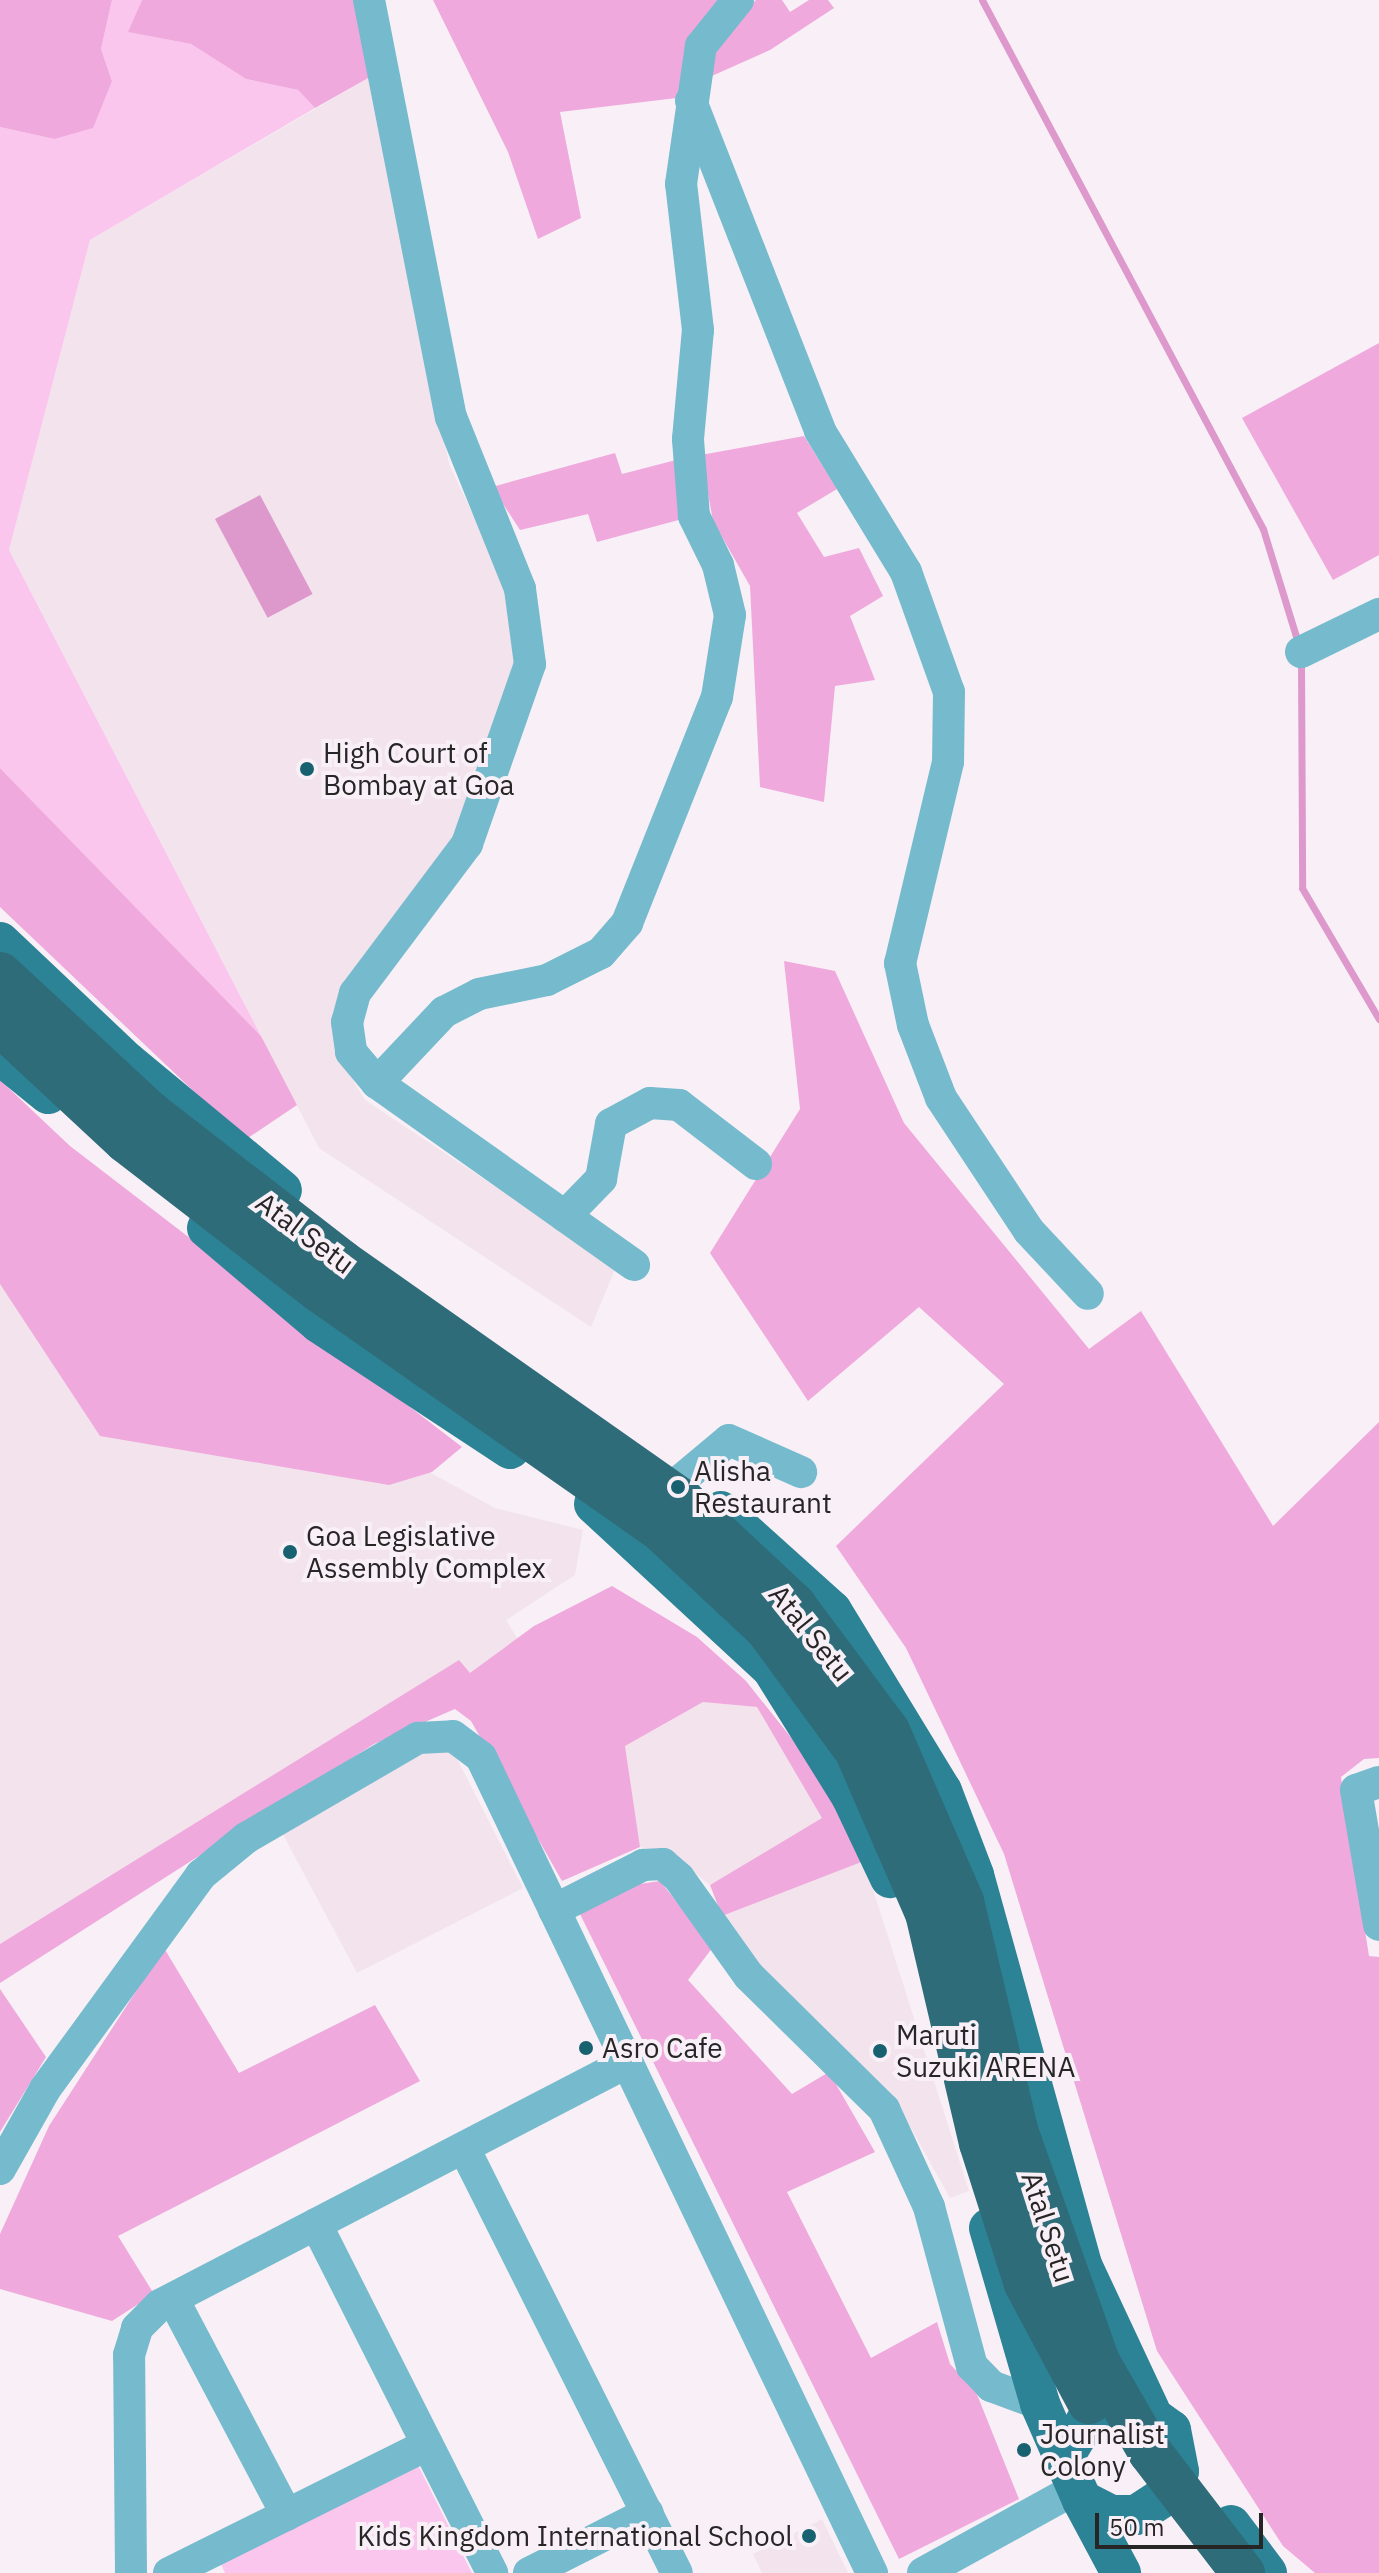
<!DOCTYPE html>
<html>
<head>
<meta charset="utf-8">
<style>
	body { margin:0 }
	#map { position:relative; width:1379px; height:2573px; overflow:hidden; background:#f8f0f6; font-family:"IBM Plex Sans",sans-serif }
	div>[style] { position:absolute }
	.built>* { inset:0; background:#f2e3ed }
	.green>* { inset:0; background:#fbc6ed }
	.forest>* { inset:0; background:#efa9dd }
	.water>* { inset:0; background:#de99cc; transform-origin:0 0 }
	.stream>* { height:7px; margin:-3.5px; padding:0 3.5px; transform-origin:3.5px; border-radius:3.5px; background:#de99cc }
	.minor>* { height:32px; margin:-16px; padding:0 16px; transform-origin:16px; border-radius:16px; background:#75bbcd }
	.major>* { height:40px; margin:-20px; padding:0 20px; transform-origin:20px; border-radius:20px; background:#2d8396 }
	.highway-bridge>* { height:44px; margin:-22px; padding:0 22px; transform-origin:22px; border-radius:22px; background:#2f6c7a }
	.dots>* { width:22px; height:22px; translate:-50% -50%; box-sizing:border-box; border:4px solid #f8f0f6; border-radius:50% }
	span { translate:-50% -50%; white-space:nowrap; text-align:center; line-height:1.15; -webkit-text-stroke:8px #f8f0f6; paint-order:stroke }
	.poi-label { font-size:28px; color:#282527 }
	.left { translate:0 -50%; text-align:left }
	.right { translate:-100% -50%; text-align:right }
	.street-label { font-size:28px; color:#282527 }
	.scale { position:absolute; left:1095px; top:2513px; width:168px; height:36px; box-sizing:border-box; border:4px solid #282527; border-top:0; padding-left:10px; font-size:24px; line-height:28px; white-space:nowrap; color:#282527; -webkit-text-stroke:6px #f8f0f6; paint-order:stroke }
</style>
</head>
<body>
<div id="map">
	<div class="built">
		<div style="clip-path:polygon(370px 77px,449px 464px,519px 612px,523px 684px,458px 853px,335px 1051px,365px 1100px,616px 1267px,591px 1327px,319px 1148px,9px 550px,90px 240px)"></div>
		<div style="clip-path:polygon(0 1186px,409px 1461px,495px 1508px,583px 1530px,575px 1575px,506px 1620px,524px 1649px,472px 1679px,459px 1660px,0 1944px)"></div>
		<div style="clip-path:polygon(703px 1702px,757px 1707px,823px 1818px,710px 1885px,672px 1855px,640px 1847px,625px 1746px)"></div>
		<div style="clip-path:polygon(451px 1747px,523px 1888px,357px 1973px,280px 1829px,421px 1748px)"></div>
		<div style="clip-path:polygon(864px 1861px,969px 2191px,950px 2198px,901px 2110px,775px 1994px,722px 1916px)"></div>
		<div style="clip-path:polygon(822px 2519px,848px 2573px,762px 2573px,753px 2554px)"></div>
	</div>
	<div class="green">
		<div style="clip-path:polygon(112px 0,142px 0,129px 32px,191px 44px,246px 79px,298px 90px,315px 108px,90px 240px,9px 550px,261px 1036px,0 768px,0 127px,54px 139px,112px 81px,101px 49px)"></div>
		<div style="clip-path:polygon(418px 2465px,472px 2573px,225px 2573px,220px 2562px)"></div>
	</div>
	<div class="forest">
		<div style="clip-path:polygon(0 0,112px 0,101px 49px,112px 81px,93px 128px,54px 139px,0 127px)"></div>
		<div style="clip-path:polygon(142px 0,359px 0,370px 77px,315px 108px,298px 90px,246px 79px,191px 44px,128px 32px)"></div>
		<div style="clip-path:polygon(433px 0,719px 0,689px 39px,685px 97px,560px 112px,581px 218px,538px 239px,508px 152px)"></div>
		<div style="clip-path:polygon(756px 0,782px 0,790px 12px,809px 0,828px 0,834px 8px,770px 50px,705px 79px,727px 26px)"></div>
		<div style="clip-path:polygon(1379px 343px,1379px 555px,1333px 580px,1242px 418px)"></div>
		<div style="clip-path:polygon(804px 436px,837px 489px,797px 513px,824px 557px,859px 548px,883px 596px,850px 616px,875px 680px,835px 686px,824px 802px,760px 787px,750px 586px,713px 521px,701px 455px)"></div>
		<div style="clip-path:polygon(615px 453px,622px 474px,676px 460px,686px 518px,597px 542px,588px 514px,520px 530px,492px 487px)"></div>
		<div style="clip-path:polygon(0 768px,261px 1036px,297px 1105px,245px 1140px,0 907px)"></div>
		<div style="clip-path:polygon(784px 961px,835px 971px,904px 1123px,1089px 1349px,1141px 1311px,1273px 1526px,1379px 1422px,1379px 1758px,1364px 1759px,1341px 1777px,1369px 1956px,1379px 1957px,1379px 2573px,1315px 2573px,1283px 2546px,1157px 2351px,1004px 1854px,906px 1648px,836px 1546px,1004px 1384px,919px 1307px,808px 1401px,710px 1253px,800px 1109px)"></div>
		<div style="clip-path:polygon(0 1080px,70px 1146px,462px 1447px,432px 1472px,389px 1485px,100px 1436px,0 1284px)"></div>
		<div style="clip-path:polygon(612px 1586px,697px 1637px,746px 1681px,812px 1764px,864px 1861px,722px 1916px,710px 1885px,822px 1818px,757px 1707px,703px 1702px,625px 1746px,640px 1847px,562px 1881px,471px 1721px,455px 1709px,374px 1744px,0 1983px,0 1944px,459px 1660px,470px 1673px,534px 1626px)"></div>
		<div style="clip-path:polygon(660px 1881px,713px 1947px,688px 1980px,792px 2094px,829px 2072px,875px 2152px,787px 2192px,871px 2358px,937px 2322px,950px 2364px,976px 2392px,1019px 2499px,899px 2559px,578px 1910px,626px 1886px)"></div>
		<div style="clip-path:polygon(164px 1948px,239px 2073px,375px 2005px,420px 2081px,118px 2236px,154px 2294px,112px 2321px,0 2289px,0 2234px,49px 2126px)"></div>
		<div style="clip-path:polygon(0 1989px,46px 2057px,0 2132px)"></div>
	</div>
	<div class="water">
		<div style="left:260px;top:495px;width:112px;height:51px;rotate:62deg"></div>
	</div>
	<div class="stream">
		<div style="left:982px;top:0;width:599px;rotate:62.02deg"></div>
		<div style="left:1263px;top:529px;width:122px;rotate:72.9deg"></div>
		<div style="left:1301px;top:662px;width:226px;rotate:89.7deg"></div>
		<div style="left:1302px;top:888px;width:152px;rotate:59.6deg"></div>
	</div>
	<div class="minor">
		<div style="left:369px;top:0;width:425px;rotate:78.9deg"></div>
		<div style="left:451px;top:417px;width:185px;rotate:68.1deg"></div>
		<div style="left:520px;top:589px;width:76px;rotate:82.4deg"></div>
		<div style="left:530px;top:664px;width:191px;rotate:109.3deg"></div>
		<div style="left:467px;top:844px;width:186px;rotate:126.9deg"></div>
		<div style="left:355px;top:993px;width:30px;rotate:105deg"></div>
		<div style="left:347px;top:1022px;width:30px;rotate:82deg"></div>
		<div style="left:351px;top:1052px;width:40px;rotate:50deg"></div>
		<div style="left:377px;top:1083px;width:315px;rotate:35.3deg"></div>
		<div style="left:691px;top:101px;width:354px;rotate:68.6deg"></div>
		<div style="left:820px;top:431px;width:165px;rotate:58.6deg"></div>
		<div style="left:906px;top:572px;width:127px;rotate:70.3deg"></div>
		<div style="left:949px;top:692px;width:70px;rotate:90.8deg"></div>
		<div style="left:948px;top:762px;width:207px;rotate:103.4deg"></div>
		<div style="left:900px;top:963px;width:63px;rotate:78.2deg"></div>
		<div style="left:913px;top:1025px;width:78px;rotate:69deg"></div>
		<div style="left:941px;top:1098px;width:159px;rotate:56.5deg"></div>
		<div style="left:1029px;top:1231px;width:86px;rotate:46.9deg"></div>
		<div style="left:1301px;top:652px;width:87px;rotate:-26deg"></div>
		<div style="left:377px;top:1083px;width:98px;rotate:-46.7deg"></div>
		<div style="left:444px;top:1012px;width:39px;rotate:-27deg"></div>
		<div style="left:479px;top:994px;width:69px;rotate:-11.6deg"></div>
		<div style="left:547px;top:980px;width:60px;rotate:-26.6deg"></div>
		<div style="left:601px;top:953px;width:40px;rotate:-49deg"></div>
		<div style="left:627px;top:923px;width:243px;rotate:-68.3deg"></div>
		<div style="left:717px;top:697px;width:83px;rotate:-81deg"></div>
		<div style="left:730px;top:615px;width:51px;rotate:-103.5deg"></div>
		<div style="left:718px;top:565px;width:55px;rotate:-116.1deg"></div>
		<div style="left:694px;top:516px;width:77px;rotate:-94.5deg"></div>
		<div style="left:688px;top:439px;width:109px;rotate:-84.8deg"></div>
		<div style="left:698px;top:330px;width:147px;rotate:-96.6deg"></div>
		<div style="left:681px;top:184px;width:139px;rotate:-81.8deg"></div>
		<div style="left:701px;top:46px;width:59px;rotate:-51.2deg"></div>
		<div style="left:565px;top:1216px;width:52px;rotate:-45.8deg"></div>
		<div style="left:601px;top:1179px;width:56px;rotate:-79.7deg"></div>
		<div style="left:611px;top:1124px;width:44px;rotate:-28.3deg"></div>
		<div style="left:650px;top:1103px;width:29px;rotate:4deg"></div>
		<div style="left:679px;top:1105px;width:97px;rotate:37.5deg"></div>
		<div style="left:681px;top:1480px;width:62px;rotate:-39.8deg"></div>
		<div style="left:729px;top:1440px;width:79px;rotate:24deg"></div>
		<div style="left:1379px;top:1782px;width:24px;rotate:161deg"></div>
		<div style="left:1356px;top:1790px;width:137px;rotate:80.3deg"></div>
		<div style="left:554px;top:1910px;width:100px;rotate:-26.8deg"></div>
		<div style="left:643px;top:1865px;width:20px;rotate:-3deg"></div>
		<div style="left:663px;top:1864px;width:21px;rotate:41deg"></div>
		<div style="left:679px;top:1878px;width:120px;rotate:54.5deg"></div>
		<div style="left:749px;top:1976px;width:190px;rotate:44.6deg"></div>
		<div style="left:884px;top:2109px;width:108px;rotate:65.3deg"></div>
		<div style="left:929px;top:2207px;width:165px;rotate:74.9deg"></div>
		<div style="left:972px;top:2366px;width:28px;rotate:46deg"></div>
		<div style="left:991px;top:2386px;width:52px;rotate:20.2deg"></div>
		<div style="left:464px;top:2148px;width:475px;rotate:63.4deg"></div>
		<div style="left:0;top:2169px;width:92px;rotate:-60.6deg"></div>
		<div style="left:45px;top:2089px;width:265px;rotate:-53.9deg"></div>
		<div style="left:201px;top:1875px;width:58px;rotate:-39.4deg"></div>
		<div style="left:246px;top:1838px;width:199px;rotate:-30.2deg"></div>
		<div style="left:418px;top:1738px;width:35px;rotate:-3deg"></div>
		<div style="left:453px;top:1736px;width:35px;rotate:37deg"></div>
		<div style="left:481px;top:1757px;width:905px;rotate:64.4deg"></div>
		<div style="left:316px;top:2224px;width:391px;rotate:63.2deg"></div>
		<div style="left:173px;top:2299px;width:244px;rotate:62.2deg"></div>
		<div style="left:131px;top:2573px;width:218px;rotate:-90.5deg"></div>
		<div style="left:129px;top:2355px;width:28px;rotate:-73deg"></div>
		<div style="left:137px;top:2328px;width:33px;rotate:-45deg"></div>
		<div style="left:160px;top:2305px;width:527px;rotate:-27.44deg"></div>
		<div style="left:169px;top:2573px;width:288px;rotate:-26.4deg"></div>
		<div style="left:529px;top:2573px;width:133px;rotate:-26.8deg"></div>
		<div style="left:923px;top:2573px;width:174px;rotate:-28.9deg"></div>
	</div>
	<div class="major">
		<div style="left:0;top:942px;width:175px;rotate:43.4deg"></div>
		<div style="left:127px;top:1062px;width:201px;rotate:39.6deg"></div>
		<div style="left:0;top:1055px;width:62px;rotate:39.1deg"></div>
		<div style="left:207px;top:1228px;width:147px;rotate:40.3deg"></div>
		<div style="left:319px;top:1323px;width:229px;rotate:33.4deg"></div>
		<div style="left:594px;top:1504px;width:243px;rotate:42.8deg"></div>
		<div style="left:772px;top:1669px;width:150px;rotate:58.1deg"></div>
		<div style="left:851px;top:1796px;width:91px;rotate:64.6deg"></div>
		<div style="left:721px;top:1511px;width:149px;rotate:42deg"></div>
		<div style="left:832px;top:1611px;width:211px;rotate:58.6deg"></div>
		<div style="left:942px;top:1791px;width:90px;rotate:69.1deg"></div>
		<div style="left:974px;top:1875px;width:405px;rotate:74.5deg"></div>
		<div style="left:1082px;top:2265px;width:160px;rotate:64.9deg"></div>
		<div style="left:989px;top:2228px;width:183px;rotate:73.8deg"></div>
		<div style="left:1040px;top:2404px;width:105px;rotate:66.4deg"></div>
		<div style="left:1082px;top:2500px;width:33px;rotate:27deg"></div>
		<div style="left:1111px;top:2515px;width:25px"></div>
		<div style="left:1136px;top:2515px;width:38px;rotate:-33deg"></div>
		<div style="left:1168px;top:2494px;width:25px;rotate:-64deg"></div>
		<div style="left:1179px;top:2471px;width:42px;rotate:-101deg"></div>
		<div style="left:1171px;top:2430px;width:44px;rotate:-144.2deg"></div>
		<div style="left:1135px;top:2404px;width:46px;rotate:167.5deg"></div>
		<div style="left:1090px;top:2414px;width:47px;rotate:121deg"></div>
		<div style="left:1082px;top:2500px;width:83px;rotate:61.9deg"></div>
		<div style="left:1231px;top:2525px;width:60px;rotate:53.1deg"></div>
	</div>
	<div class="highway-bridge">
		<div style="left:0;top:974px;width:205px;rotate:42.8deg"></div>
		<div style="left:150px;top:1113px;width:243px;rotate:37.8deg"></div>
		<div style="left:342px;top:1262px;width:418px;rotate:35.1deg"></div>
		<div style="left:684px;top:1502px;width:151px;rotate:43.1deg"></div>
		<div style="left:794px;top:1605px;width:157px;rotate:53.3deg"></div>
		<div style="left:888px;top:1731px;width:185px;rotate:66.5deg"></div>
		<div style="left:962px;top:1901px;width:238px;rotate:76.7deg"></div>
		<div style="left:1017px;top:2133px;width:243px;rotate:70.5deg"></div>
		<div style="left:1098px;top:2362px;width:104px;rotate:60deg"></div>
		<div style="left:1150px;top:2452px;width:153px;rotate:52.5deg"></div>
		<div style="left:0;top:1024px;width:172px;rotate:42.9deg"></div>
		<div style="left:126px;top:1141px;width:245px;rotate:37.7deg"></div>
		<div style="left:320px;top:1291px;width:416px;rotate:35deg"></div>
		<div style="left:661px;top:1530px;width:145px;rotate:43deg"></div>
		<div style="left:767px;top:1629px;width:150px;rotate:53.7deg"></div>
		<div style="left:856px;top:1750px;width:178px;rotate:66.5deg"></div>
		<div style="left:927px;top:1913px;width:236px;rotate:76.8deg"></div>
		<div style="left:981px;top:2143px;width:148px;rotate:72.3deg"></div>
		<div style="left:1026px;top:2284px;width:134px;rotate:61.9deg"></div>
	</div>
	<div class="dots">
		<div style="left:307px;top:769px;background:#186170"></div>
		<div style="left:678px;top:1487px;background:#186170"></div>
		<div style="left:290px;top:1552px;background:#186170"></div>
		<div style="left:586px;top:2048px;background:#186170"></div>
		<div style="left:880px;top:2051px;background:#186170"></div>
		<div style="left:1024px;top:2450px;background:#186170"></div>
		<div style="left:809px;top:2536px;background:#186170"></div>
	</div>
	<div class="poi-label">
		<span class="left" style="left:323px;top:769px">High Court of<br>Bombay at Goa</span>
		<span class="left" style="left:694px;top:1487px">Alisha<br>Restaurant</span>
		<span class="left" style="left:306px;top:1552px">Goa Legislative<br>Assembly Complex</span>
		<span class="left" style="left:896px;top:2051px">Maruti<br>Suzuki ARENA</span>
		<span class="left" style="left:602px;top:2048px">Asro Cafe</span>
		<span class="left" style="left:1040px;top:2450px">Journalist<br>Colony</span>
		<span class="right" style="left:793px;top:2536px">Kids Kingdom International School</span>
	</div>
	<div class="street-label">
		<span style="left:305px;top:1233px;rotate:37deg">Atal Setu</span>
		<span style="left:811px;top:1633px;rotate:51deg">Atal Setu</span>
		<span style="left:1048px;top:2227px;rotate:72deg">Atal Setu</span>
	</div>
	<div class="scale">50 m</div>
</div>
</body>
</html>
